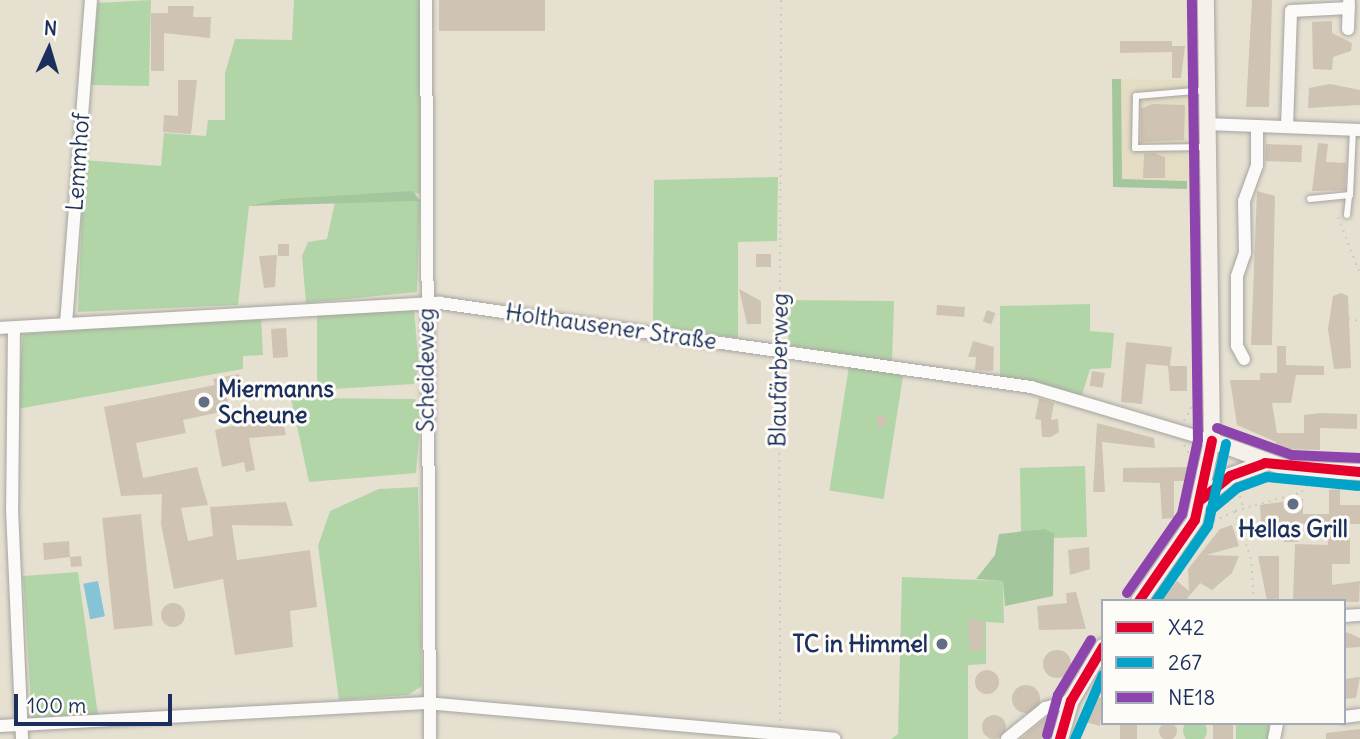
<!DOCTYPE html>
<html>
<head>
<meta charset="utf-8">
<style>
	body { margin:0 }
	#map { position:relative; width:1360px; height:739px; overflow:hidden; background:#e6e0d1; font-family:Delius,sans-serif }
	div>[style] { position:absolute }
	.built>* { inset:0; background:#e4ddc4; transform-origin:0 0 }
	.green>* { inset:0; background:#b2d5a7; transform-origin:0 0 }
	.round { border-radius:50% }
	.forest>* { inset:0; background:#a4c69d }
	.water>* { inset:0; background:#85c4d7; transform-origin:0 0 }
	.building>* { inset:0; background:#cfc3b3; transform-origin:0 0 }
	.path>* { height:2px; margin-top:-1px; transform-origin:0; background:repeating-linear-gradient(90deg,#cacaca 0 2px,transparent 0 7px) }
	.roads { filter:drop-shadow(0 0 2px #a5a4a1) drop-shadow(0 0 2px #a5a4a1) }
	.service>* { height:6px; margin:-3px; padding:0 3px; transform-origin:3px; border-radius:3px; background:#fbfaf8 }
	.minor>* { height:12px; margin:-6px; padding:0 6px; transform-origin:6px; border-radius:6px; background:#fbfaf8 }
	.secondary>* { height:16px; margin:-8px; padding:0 8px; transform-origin:8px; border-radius:8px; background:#f5f1ea }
	.bus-1>* { height:10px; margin:-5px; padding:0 5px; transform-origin:5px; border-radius:5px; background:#e4002b }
	.bus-2>* { height:10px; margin:-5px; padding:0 5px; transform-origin:5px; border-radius:5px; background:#01a3c8 }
	.bus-3>* { height:10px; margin:-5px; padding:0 5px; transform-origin:5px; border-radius:5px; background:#8e44ad }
	.dots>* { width:19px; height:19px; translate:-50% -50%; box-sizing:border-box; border:4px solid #fdfcf7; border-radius:50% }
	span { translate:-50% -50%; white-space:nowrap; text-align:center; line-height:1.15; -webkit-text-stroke:6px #fdfcf7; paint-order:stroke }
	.street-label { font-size:23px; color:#1b2f5e }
	.poi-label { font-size:23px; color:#1b2f5e; font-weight:700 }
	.left { translate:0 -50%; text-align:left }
	.right { translate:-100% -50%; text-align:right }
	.legend { position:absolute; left:1101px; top:599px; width:245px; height:126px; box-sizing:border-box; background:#fdfcf7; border:2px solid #a3aaba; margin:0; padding:9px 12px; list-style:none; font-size:21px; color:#1b2f5e }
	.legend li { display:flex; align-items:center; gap:14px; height:35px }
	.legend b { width:35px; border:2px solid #a3aaba }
	.north { position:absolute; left:14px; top:14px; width:70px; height:70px; -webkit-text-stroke:5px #fdfcf7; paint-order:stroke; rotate:4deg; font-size:19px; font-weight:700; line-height:28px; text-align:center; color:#1b2f5e }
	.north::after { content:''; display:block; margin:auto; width:24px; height:32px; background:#1b2f5e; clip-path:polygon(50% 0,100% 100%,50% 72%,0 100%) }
	.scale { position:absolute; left:14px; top:694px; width:158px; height:32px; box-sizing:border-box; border:4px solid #1b2f5e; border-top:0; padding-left:9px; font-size:21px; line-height:24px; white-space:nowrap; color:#1b2f5e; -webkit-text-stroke:5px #fdfcf7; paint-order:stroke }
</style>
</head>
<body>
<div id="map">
	<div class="built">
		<div style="left:1121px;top:79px;width:70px;height:100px;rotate:1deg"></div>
	</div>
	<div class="green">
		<div style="clip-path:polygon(151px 0,149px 86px,90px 85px,98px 3px)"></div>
		<div style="clip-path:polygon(294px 0,420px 0,420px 193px,249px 206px,238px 305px,78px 312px,84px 160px,161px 166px,164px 133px,206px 136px,208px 120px,225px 120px,225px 73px,235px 39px,292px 40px)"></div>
		<div style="clip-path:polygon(778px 177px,777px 241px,738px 242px,738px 338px,653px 325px,654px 180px)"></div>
		<div style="clip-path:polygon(420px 201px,417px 292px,306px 303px,302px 256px,308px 242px,327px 239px,335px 202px)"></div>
		<div style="clip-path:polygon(784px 300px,894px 301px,892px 362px,789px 345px)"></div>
		<div style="clip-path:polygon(1090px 304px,1090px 331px,1114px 333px,1111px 368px,1090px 369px,1082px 395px,1000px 378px,1000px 306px)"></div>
		<div style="clip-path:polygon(414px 310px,419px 367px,414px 384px,317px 390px,317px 314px)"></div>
		<div style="clip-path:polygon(261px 316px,263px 355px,243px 356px,243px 369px,17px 409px,23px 334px)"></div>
		<div style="left:849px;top:366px;width:55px;height:126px;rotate:9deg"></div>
		<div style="clip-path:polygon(291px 398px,415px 399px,421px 412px,416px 473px,309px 482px)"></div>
		<div style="clip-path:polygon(1085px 466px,1087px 537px,1054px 538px,1040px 529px,1021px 535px,1020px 468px)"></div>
		<div style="clip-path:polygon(418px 487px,422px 686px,408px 695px,339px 700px,318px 546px,330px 511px,379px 489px)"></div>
		<div style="clip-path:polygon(78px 572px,98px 715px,32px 718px,23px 576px)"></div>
		<div style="clip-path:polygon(902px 577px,1003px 581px,1004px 623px,986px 622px,986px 664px,968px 665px,968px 739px,891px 739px,898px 734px)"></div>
		<div class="round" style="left:1183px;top:719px;width:24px;height:24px"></div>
		<div style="left:1236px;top:723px;width:33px;height:16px"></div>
	</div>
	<div class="forest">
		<div style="clip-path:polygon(1112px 79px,1121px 79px,1122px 179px,1187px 181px,1187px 189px,1113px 187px)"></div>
		<div style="clip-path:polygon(413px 191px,420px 201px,249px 206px,282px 199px)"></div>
		<div style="clip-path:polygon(1044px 529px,1054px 533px,1053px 596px,1005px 606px,1003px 581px,976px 579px,995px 555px,999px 534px)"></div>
	</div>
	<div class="water">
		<div style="left:98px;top:581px;width:36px;height:15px;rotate:79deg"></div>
	</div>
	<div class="building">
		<div style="left:439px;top:0;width:106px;height:31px"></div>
		<div style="clip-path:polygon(1252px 0,1272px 0,1269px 107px,1246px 107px)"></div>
		<div style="clip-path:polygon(168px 6px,194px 6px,193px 17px,211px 17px,210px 38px,164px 33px,164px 71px,151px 71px,151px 13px,168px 13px)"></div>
		<div style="clip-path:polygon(1332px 21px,1332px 33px,1352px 43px,1351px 51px,1333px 57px,1332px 70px,1313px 69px,1312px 22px)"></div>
		<div style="clip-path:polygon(1120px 41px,1172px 41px,1172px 51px,1172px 46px,1185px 46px,1181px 78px,1172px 78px,1172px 52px,1120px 53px)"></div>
		<div style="clip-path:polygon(178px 80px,197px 80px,191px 134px,163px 132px,164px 115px,178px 116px)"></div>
		<div style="clip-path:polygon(1330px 84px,1360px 90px,1360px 105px,1308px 108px,1309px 88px)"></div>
		<div style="clip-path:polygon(1152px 104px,1185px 105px,1184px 140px,1141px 142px,1141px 109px)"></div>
		<div style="clip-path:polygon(1318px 143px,1328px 144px,1326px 162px,1346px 163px,1345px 190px,1312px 191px)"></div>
		<div style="left:1266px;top:144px;width:36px;height:17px;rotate:2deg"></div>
		<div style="clip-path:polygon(1154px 153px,1165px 157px,1165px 178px,1143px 178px,1144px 154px)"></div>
		<div style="clip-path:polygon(1257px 191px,1275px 196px,1272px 345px,1251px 345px)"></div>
		<div style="left:289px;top:244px;width:12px;height:11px;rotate:90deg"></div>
		<div style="left:756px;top:254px;width:15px;height:13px"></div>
		<div style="clip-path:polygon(277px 255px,275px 287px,264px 288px,259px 256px)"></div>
		<div style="clip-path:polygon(739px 289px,761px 301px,761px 324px,747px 324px)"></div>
		<div style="clip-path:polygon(1341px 293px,1348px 296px,1351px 368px,1334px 369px,1328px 329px,1333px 296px)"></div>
		<div style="left:937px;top:305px;width:28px;height:10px;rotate:4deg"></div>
		<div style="left:987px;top:310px;width:9px;height:12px;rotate:21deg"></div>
		<div style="left:286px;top:328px;width:29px;height:15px;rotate:86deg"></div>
		<div style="clip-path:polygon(973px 341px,994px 347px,993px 371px,975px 370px,976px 357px,968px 357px)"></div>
		<div style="clip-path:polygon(1126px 342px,1172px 347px,1170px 366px,1187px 366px,1187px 391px,1170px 391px,1168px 366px,1146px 364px,1142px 404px,1121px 402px)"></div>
		<div style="clip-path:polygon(1277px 346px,1286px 346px,1286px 365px,1324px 366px,1324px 375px,1296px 375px,1291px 403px,1272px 403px,1277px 433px,1304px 433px,1304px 415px,1320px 413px,1357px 414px,1357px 429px,1320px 428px,1320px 450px,1276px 449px,1276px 442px,1237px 425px,1230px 380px,1260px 380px,1260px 373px,1277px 373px)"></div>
		<div style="left:1092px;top:371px;width:13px;height:15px;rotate:9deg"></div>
		<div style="clip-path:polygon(239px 374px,243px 391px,226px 394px,230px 410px,183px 420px,186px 433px,136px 443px,143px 478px,197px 467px,208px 505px,181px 508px,188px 541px,213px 536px,210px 507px,286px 502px,293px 526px,232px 525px,237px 560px,310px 550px,317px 607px,290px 611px,293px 647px,235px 655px,223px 579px,174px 589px,161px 524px,162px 494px,121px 496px,104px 407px,215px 385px,213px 379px)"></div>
		<div style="clip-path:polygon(1039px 398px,1054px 403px,1051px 420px,1058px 419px,1059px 432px,1051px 437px,1042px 437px,1041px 420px,1035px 419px)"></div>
		<div style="clip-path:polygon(281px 414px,286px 435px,249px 438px,255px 470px,246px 472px,244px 462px,222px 467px,215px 430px)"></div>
		<div style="left:877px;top:415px;width:9px;height:12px"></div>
		<div style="clip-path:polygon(1097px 423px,1154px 438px,1155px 448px,1102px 442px,1105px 492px,1093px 492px)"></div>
		<div style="clip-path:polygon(1189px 467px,1189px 481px,1174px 481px,1174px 518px,1162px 519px,1160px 483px,1123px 482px,1123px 468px)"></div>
		<div style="clip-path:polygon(1340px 489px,1340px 505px,1360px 505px,1360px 524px,1350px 524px,1350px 564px,1332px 564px,1332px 585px,1360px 581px,1359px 602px,1293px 601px,1295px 544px,1328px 545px,1328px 526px,1298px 523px,1298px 542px,1284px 542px,1284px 533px,1262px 540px,1260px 505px,1303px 499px,1303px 514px,1329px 514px,1329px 490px)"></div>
		<div style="left:141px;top:514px;width:112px;height:39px;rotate:84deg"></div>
		<div style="clip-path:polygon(1232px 525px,1239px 546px,1206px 555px,1239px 556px,1232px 573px,1212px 590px,1200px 583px,1185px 601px,1161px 601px,1177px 581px,1189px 591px,1188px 569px,1220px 529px)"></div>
		<div style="clip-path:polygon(69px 541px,70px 557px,81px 556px,82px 566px,71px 567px,70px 557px,44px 560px,43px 543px)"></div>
		<div style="clip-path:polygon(1089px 547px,1090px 569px,1070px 575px,1068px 550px)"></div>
		<div style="clip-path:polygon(1258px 556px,1279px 556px,1279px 601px,1267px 601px)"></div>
		<div style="clip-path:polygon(1076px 592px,1086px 629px,1039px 630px,1037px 606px,1067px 603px,1066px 593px)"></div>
		<div class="round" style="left:161px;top:603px;width:24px;height:24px"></div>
		<div style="clip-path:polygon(968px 619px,984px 622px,984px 650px,970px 650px)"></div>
		<div style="clip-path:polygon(1344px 631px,1360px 638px,1360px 647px,1344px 648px)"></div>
		<div class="round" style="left:1043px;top:650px;width:28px;height:28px"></div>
		<div class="round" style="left:975px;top:670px;width:24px;height:24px"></div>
		<div style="clip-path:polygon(1360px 677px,1356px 698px,1344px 699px,1344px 679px)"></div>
		<div class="round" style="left:1012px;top:685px;width:28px;height:28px"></div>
		<div style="clip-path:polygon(1103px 697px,1100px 726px,1082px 721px,1089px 700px)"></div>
		<div class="round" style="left:982px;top:715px;width:24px;height:24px"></div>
		<div style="clip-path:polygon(1047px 717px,1042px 739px,1021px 739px)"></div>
		<div class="round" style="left:1159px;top:722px;width:18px;height:18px"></div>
		<div style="left:1120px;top:723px;width:17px;height:16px"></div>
		<div style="left:1213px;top:723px;width:20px;height:16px"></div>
		<div style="clip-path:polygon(1360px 729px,1360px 739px,1326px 739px,1326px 733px)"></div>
	</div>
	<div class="path">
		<div style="left:1338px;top:217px;width:61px;rotate:68.9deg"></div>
		<div style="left:1348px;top:318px;width:13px;rotate:18deg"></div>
		<div style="left:780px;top:338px;width:338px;rotate:-89.8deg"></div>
		<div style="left:779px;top:362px;width:361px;rotate:89.8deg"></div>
		<div style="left:1184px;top:421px;width:24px;rotate:-62deg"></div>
		<div style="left:1195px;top:400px;width:231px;rotate:-90.2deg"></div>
		<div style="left:1184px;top:445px;width:18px;rotate:61deg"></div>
		<div style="left:1240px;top:496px;width:12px;rotate:76deg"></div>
		<div style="left:1207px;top:524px;width:30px;rotate:-24deg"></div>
		<div style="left:1238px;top:599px;width:2px;rotate:63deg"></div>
		<div style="left:1254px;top:601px;width:42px;rotate:-94.1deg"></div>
		<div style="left:1251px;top:559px;width:51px;rotate:-108.4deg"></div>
		<div style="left:1235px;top:511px;width:70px;rotate:-15.8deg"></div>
		<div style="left:1302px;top:492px;width:12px;rotate:-55deg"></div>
	</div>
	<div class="roads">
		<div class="service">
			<div style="left:1206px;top:90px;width:70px;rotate:175.1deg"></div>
			<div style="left:1136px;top:96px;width:52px;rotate:91.1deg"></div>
			<div style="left:1135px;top:148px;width:71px;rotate:-0.8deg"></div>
			<div style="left:1310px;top:199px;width:40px;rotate:-5.7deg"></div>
			<div style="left:1350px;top:195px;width:65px;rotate:-87.4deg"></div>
			<div style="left:1347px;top:215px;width:18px;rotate:-84deg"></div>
		</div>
		<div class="minor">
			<div style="left:426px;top:0;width:739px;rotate:89.69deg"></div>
			<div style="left:1348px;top:29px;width:27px;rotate:-88deg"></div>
			<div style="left:1206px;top:124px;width:154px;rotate:2.2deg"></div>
			<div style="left:1287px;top:127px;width:116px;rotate:-88deg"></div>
			<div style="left:1291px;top:11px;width:58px;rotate:-3deg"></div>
			<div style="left:66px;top:324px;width:325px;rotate:-85.6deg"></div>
			<div style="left:0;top:328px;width:441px;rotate:-3.3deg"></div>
			<div style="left:440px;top:303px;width:597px;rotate:8.09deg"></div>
			<div style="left:1031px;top:387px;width:189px;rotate:16.6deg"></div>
			<div style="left:14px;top:328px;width:181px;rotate:90.6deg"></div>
			<div style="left:12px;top:509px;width:230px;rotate:87.5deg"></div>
			<div style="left:1244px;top:359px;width:15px;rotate:-118deg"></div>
			<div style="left:1237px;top:346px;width:70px;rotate:-90deg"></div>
			<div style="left:1237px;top:276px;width:24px;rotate:-71deg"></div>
			<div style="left:1245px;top:253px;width:52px;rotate:-91.1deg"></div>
			<div style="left:1244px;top:201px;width:38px;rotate:-70deg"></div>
			<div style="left:1257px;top:165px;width:39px;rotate:-90deg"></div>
			<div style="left:1344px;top:616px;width:16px;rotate:-4deg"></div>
			<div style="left:1344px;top:717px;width:16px;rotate:-7deg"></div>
			<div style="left:0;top:726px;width:427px;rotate:-3.1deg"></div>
			<div style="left:426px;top:703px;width:410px;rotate:5deg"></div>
			<div style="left:1007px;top:739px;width:49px;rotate:-39.2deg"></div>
			<div style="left:1045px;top:708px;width:27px;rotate:-15deg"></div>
			<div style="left:1274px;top:739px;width:16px;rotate:-79deg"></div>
		</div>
		<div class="secondary">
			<div style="left:1212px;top:441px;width:82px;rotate:20deg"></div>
			<div style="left:1289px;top:469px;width:71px;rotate:2.4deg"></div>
			<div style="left:1202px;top:499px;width:36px;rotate:-39deg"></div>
			<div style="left:1230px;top:476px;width:37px;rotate:-20deg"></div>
			<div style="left:1139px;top:601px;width:98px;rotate:-55.3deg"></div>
			<div style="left:1195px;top:520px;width:81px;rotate:-77.9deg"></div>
			<div style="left:1212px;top:441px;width:441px;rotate:-90.8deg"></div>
			<div style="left:1060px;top:739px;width:40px;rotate:-74deg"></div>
			<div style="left:1071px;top:701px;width:63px;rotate:-59.3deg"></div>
		</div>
	</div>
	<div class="bus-1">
		<div style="left:1202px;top:499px;width:36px;rotate:-39deg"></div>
		<div style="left:1230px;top:476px;width:37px;rotate:-20deg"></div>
		<div style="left:1265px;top:463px;width:95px;rotate:5.4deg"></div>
		<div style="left:1139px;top:601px;width:98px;rotate:-55.3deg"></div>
		<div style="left:1195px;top:520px;width:81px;rotate:-77.9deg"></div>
		<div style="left:1060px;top:739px;width:40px;rotate:-74deg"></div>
		<div style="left:1071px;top:701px;width:63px;rotate:-59.3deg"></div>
	</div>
	<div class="bus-2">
		<div style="left:1211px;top:510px;width:34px;rotate:-40deg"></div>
		<div style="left:1237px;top:488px;width:32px;rotate:-20deg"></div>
		<div style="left:1267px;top:477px;width:92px;rotate:5.6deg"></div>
		<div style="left:1156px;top:601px;width:91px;rotate:-55.3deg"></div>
		<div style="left:1208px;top:526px;width:84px;rotate:-77.6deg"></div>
		<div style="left:1075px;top:739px;width:70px;rotate:-66.4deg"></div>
	</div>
	<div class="bus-3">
		<div style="left:1217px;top:428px;width:80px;rotate:19.8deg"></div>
		<div style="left:1292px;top:455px;width:68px;rotate:2.5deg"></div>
		<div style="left:1127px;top:593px;width:96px;rotate:-55.2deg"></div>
		<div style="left:1182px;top:514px;width:76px;rotate:-77.8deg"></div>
		<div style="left:1198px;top:440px;width:440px;rotate:-90.8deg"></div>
		<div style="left:1047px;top:735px;width:41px;rotate:-74.6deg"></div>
		<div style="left:1058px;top:695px;width:64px;rotate:-59deg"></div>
	</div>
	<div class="dots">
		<div style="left:204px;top:402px;background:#626d86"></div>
		<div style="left:1293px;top:504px;background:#626d86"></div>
		<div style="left:942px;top:644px;background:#626d86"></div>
	</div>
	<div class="street-label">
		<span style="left:78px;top:162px;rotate:-86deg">Lemmhof</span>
		<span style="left:611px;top:327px;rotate:8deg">Holthausener Straße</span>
		<span style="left:426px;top:370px;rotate:-90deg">Scheideweg</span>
		<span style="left:779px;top:370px;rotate:-89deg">Blaufärberweg</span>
	</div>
	<div class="poi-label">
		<span class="left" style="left:218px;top:402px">Miermanns<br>Scheune</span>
		<span style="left:1293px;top:529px">Hellas Grill</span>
		<span class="right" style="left:928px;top:644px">TC in Himmel</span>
	</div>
	<ul class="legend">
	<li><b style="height:9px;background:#e4002b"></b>X42</li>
	<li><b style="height:9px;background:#01a3c8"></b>267</li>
	<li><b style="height:9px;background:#8e44ad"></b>NE18</li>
	</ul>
	<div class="north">N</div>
	<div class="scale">100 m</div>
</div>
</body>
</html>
